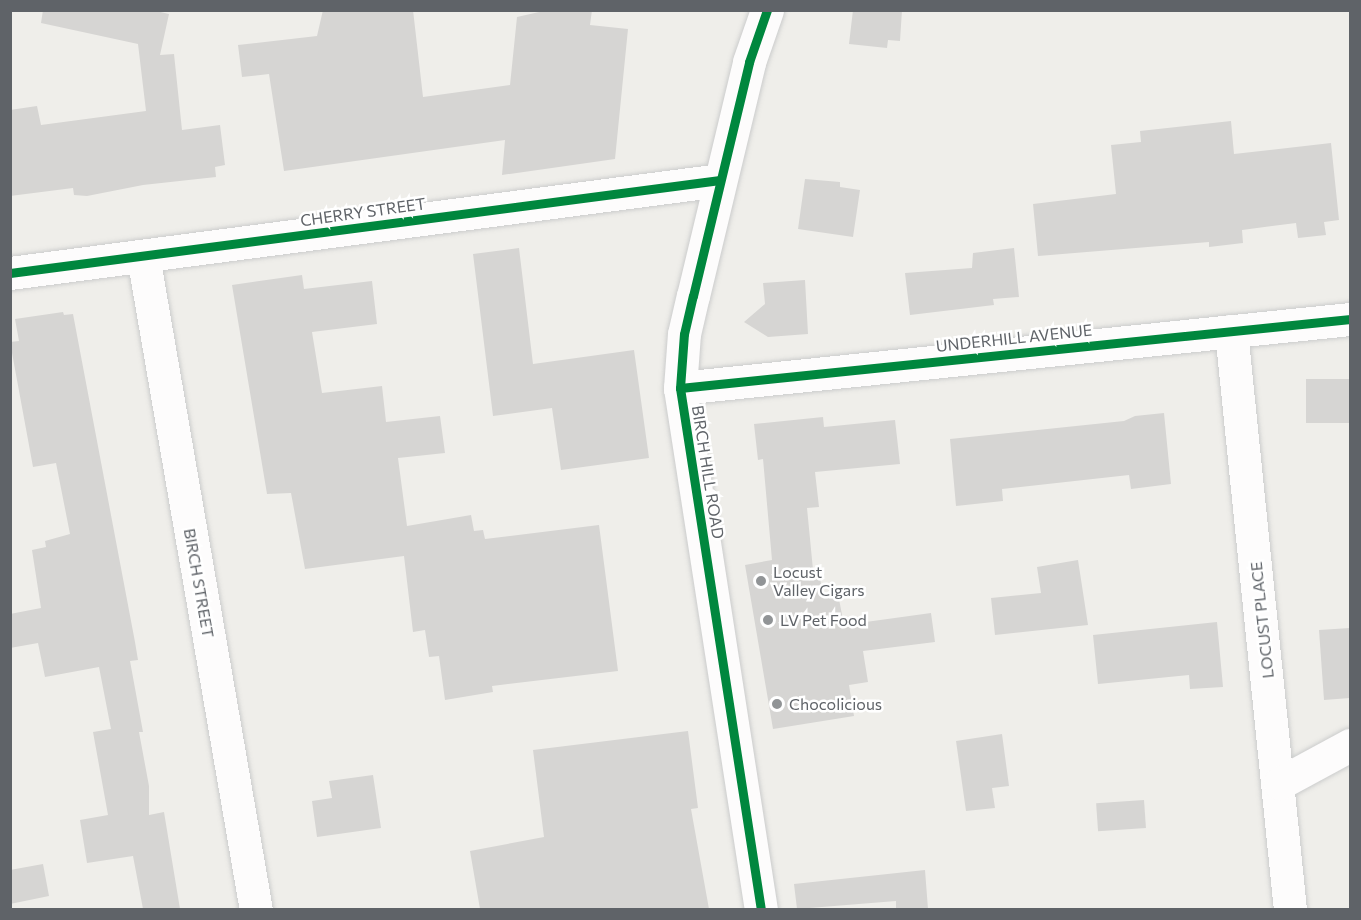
<!DOCTYPE html>
<html>
<head>
<meta charset="utf-8">
<style>
	body { margin:0 }
	#map { position:relative; width:1361px; height:920px; overflow:hidden; background:#efeeea; font-family:Commissioner,sans-serif }
	div>[style] { position:absolute }
	.building>* { inset:0; background:#d6d5d3; transform-origin:0 0 }
	.roads { filter:drop-shadow(0 0 2px #cbcccc) drop-shadow(0 0 2px #cbcccc) }
	.street>* { height:33px; margin:-16.5px; padding:0 16.5px; transform-origin:16.5px; border-radius:16.5px; background:#fdfcfc }
	.secondary>* { height:33px; margin:-16.5px; padding:0 16.5px; transform-origin:16.5px; border-radius:16.5px; background:#fdfcfc }
	.cycleway>* { height:9px; margin:-4.5px; padding:0 4.5px; transform-origin:4.5px; border-radius:4.5px; background:#00873e }
	.dots>* { width:16px; height:16px; translate:-50% -50%; box-sizing:border-box; border:3px solid #fff; border-radius:50% }
	span { translate:-50% -50%; white-space:nowrap; text-align:center; line-height:1.15; -webkit-text-stroke:5px #fff; paint-order:stroke }
	.street-label { font-size:16px; color:#5f6368 }
	.poi-label { font-size:16px; color:#5f6368 }
	.left { translate:0 -50%; text-align:left }
	.frame { position:absolute; inset:0; border:12px solid #5f6368; pointer-events:none }
</style>
</head>
<body>
<div id="map">
	<div class="building">
		<div style="clip-path:polygon(43px 10px,152px 10px,169px 14px,160px 55px,174px 54px,182px 130px,220px 125px,225px 165px,215px 167px,216px 177px,143px 185px,87px 196px,74px 195px,73px 188px,10px 196px,10px 110px,37px 106px,41px 125px,146px 111px,138px 44px,41px 23px)"></div>
		<div style="clip-path:polygon(323px 10px,413px 10px,423px 97px,510px 85px,517px 17px,548px 10px,592px 10px,590px 25px,628px 29px,615px 159px,502px 175px,505px 140px,284px 171px,269px 74px,242px 77px,238px 45px,317px 36px)"></div>
		<div style="clip-path:polygon(853px 10px,902px 10px,900px 41px,888px 40px,887px 48px,849px 44px)"></div>
		<div style="clip-path:polygon(1231px 121px,1234px 154px,1331px 143px,1339px 220px,1324px 222px,1326px 235px,1298px 238px,1296px 223px,1242px 230px,1243px 243px,1209px 247px,1209px 242px,1038px 256px,1033px 204px,1116px 194px,1111px 145px,1141px 142px,1140px 131px)"></div>
		<div style="clip-path:polygon(805px 179px,840px 182px,840px 187px,860px 190px,853px 237px,798px 229px)"></div>
		<div style="clip-path:polygon(519px 248px,533px 364px,634px 350px,649px 458px,561px 470px,552px 408px,493px 416px,473px 254px)"></div>
		<div style="clip-path:polygon(1014px 248px,1019px 297px,993px 299px,994px 305px,910px 315px,905px 273px,972px 268px,973px 253px)"></div>
		<div style="clip-path:polygon(302px 275px,304px 289px,372px 281px,377px 324px,312px 332px,322px 393px,382px 386px,386px 422px,440px 416px,445px 453px,398px 458px,407px 526px,471px 515px,474px 531px,483px 530px,485px 539px,599px 525px,618px 671px,492px 686px,493px 692px,445px 700px,439px 656px,429px 657px,425px 630px,413px 632px,404px 556px,305px 569px,291px 493px,267px 494px,232px 285px)"></div>
		<div style="clip-path:polygon(805px 280px,808px 334px,768px 337px,744px 322px,765px 304px,763px 283px)"></div>
		<div style="clip-path:polygon(63px 312px,64px 315px,73px 314px,135px 642px,138px 660px,130px 661px,143px 732px,139px 732px,149px 786px,149px 815px,164px 812px,180px 909px,143px 909px,133px 856px,87px 863px,80px 820px,108px 815px,93px 732px,111px 729px,99px 667px,45px 677px,38px 643px,10px 648px,10px 614px,41px 608px,32px 550px,46px 547px,45px 541px,70px 534px,56px 463px,33px 467px,10px 342px,19px 341px,15px 319px)"></div>
		<div style="left:1350px;top:379px;width:44px;height:44px;rotate:90deg"></div>
		<div style="clip-path:polygon(1164px 413px,1171px 484px,1131px 489px,1129px 475px,1002px 489px,1003px 501px,956px 506px,950px 439px,1124px 421px,1135px 416px)"></div>
		<div style="clip-path:polygon(823px 417px,824px 427px,895px 420px,900px 464px,815px 472px,819px 507px,807px 508px,814px 580px,820px 578px,823px 597px,838px 594px,844px 625px,931px 613px,935px 642px,863px 651px,868px 682px,849px 685px,854px 716px,773px 729px,745px 565px,772px 560px,763px 459px,758px 460px,754px 424px)"></div>
		<div style="clip-path:polygon(1078px 560px,1088px 625px,995px 635px,991px 598px,1041px 593px,1037px 567px)"></div>
		<div style="clip-path:polygon(1217px 622px,1223px 687px,1190px 689px,1189px 675px,1098px 684px,1093px 635px)"></div>
		<div style="clip-path:polygon(1350px 628px,1350px 698px,1324px 700px,1319px 630px)"></div>
		<div style="clip-path:polygon(688px 731px,698px 808px,691px 809px,709px 909px,480px 909px,470px 851px,544px 837px,533px 750px)"></div>
		<div style="clip-path:polygon(1002px 734px,1009px 786px,992px 788px,995px 808px,966px 811px,956px 741px)"></div>
		<div style="clip-path:polygon(373px 775px,381px 828px,317px 837px,312px 801px,332px 798px,329px 781px)"></div>
		<div style="left:1144px;top:800px;width:28px;height:48px;rotate:86deg"></div>
		<div style="clip-path:polygon(43px 864px,49px 896px,10px 904px,10px 870px)"></div>
		<div style="clip-path:polygon(925px 870px,928px 909px,896px 909px,896px 901px,797px 909px,794px 884px)"></div>
	</div>
	<div class="roads">
		<div class="street">
			<div style="left:143px;top:256px;width:664px;rotate:80.2deg"></div>
			<div style="left:10px;top:273px;width:716px;rotate:-7.46deg"></div>
			<div style="left:1231px;top:331px;width:582px;rotate:84.18deg"></div>
			<div style="left:680px;top:388px;width:674px;rotate:-5.88deg"></div>
			<div style="left:1280px;top:783px;width:80px;rotate:-28.5deg"></div>
		</div>
		<div class="secondary">
			<div style="left:761px;top:910px;width:528px;rotate:-98.82deg"></div>
			<div style="left:680px;top:388px;width:54px;rotate:-85.8deg"></div>
			<div style="left:684px;top:334px;width:39px;rotate:-77deg"></div>
			<div style="left:693px;top:296px;width:241px;rotate:-76.5deg"></div>
			<div style="left:749px;top:62px;width:55px;rotate:-70.9deg"></div>
		</div>
	</div>
	<div class="cycleway">
		<div style="left:10px;top:273px;width:716px;rotate:-7.46deg"></div>
		<div style="left:680px;top:388px;width:674px;rotate:-5.88deg"></div>
		<div style="left:761px;top:910px;width:528px;rotate:-98.82deg"></div>
		<div style="left:680px;top:388px;width:54px;rotate:-85.8deg"></div>
		<div style="left:684px;top:334px;width:39px;rotate:-77deg"></div>
		<div style="left:693px;top:296px;width:241px;rotate:-76.5deg"></div>
		<div style="left:749px;top:62px;width:55px;rotate:-70.9deg"></div>
	</div>
	<div class="dots">
		<div style="left:761px;top:581px;background:#919496"></div>
		<div style="left:768px;top:620px;background:#919496"></div>
		<div style="left:777px;top:704px;background:#919496"></div>
	</div>
	<div class="street-label">
		<span style="left:363px;top:212px;rotate:-8deg">CHERRY STREET</span>
		<span style="left:1014px;top:338px;rotate:-6deg">UNDERHILL AVENUE</span>
		<span style="left:708px;top:472px;rotate:81deg">BIRCH HILL ROAD</span>
		<span style="left:199px;top:583px;rotate:80deg">BIRCH STREET</span>
		<span style="left:1262px;top:620px;rotate:-96deg">LOCUST PLACE</span>
	</div>
	<div class="poi-label">
		<span class="left" style="left:773px;top:581px">Locust<br>Valley Cigars</span>
		<span class="left" style="left:780px;top:620px">LV Pet Food</span>
		<span class="left" style="left:789px;top:704px">Chocolicious</span>
	</div>
	<div class="frame"></div>
</div>
</body>
</html>
